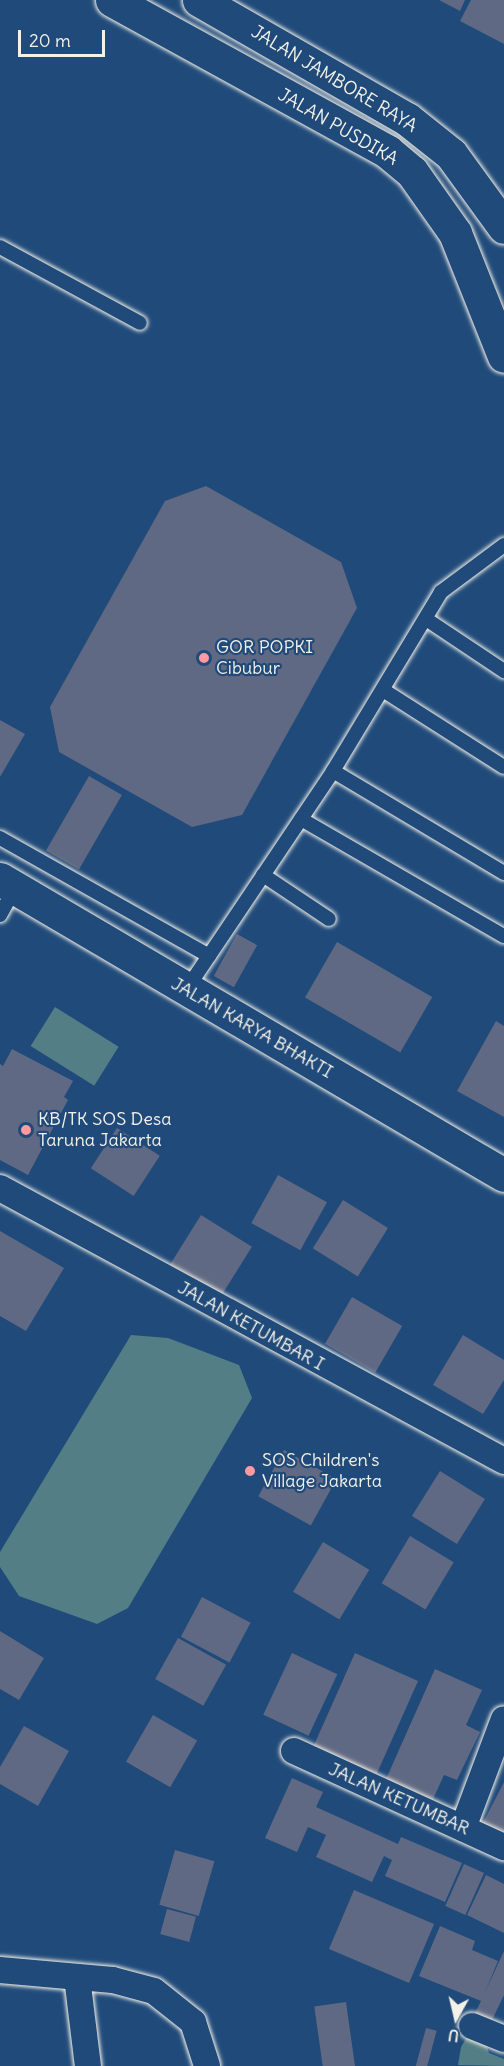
<!DOCTYPE html>
<html>
<head>
<meta charset="utf-8">
<style>
	body { margin:0 }
	#map { position:relative; width:504px; height:2066px; overflow:hidden; background:#1f4a7a; font-family:Delius,sans-serif }
	div>[style] { position:absolute }
	.green>* { inset:0; background:#537e86; transform-origin:0 0 }
	.building>* { inset:0; background:#606983; transform-origin:0 0 }
	.roads { filter:drop-shadow(0 0 2px #f4f1e8) drop-shadow(0 0 2px #f4f1e8) }
	.lane>* { height:14px; margin:-7px; padding:0 7px; transform-origin:7px; border-radius:7px; background:#1f4a7a }
	.street>* { height:26px; margin:-13px; padding:0 13px; transform-origin:13px; border-radius:13px; background:#1f4a7a }
	.secondary>* { height:33px; margin:-16.5px; padding:0 16.5px; transform-origin:16.5px; border-radius:16.5px; background:#1f4a7a }
	.dots>* { width:16px; height:16px; translate:-50% -50%; box-sizing:border-box; border:3px solid #1f4a7a; border-radius:50% }
	span { translate:-50% -50%; white-space:nowrap; text-align:center; line-height:1.15; -webkit-text-stroke:4.5px #1f4a7a; paint-order:stroke }
	.street-label { font-size:18px; color:#f4f1e8 }
	.poi-label { font-size:18px; color:#f4f1e8 }
	.left { translate:0 -50%; text-align:left }
	.north { position:absolute; left:426px; top:1988px; width:60px; height:60px; -webkit-text-stroke:4px #1f4a7a; paint-order:stroke; rotate:188deg; font-size:16px; font-weight:700; line-height:24px; text-align:center; color:#f4f1e8 }
	.north::after { content:''; display:block; margin:auto; width:21px; height:27px; background:#f4f1e8; clip-path:polygon(50% 0,100% 100%,50% 72%,0 100%) }
	.scale { position:absolute; left:18px; top:30px; width:87px; height:27px; box-sizing:border-box; border:3px solid #f4f1e8; border-top:0; padding-left:8px; font-size:18px; line-height:21px; white-space:nowrap; color:#f4f1e8; -webkit-text-stroke:4px #1f4a7a; paint-order:stroke }
</style>
</head>
<body>
<div id="map">
	<div class="green">
		<div style="left:55px;top:1007px;width:75px;height:46px;rotate:32deg"></div>
		<div style="clip-path:polygon(131px 1335px,168px 1338px,239px 1365px,252px 1398px,128px 1608px,97px 1624px,19px 1596px,0 1567px,0 1552px)"></div>
		<div style="clip-path:polygon(468px 2035px,484px 2037px,489px 2053px,504px 2059px,504px 2066px,458px 2065px,461px 2047px)"></div>
	</div>
	<div class="building">
		<div style="clip-path:polygon(439px 0,465px 0,460px 11px)"></div>
		<div style="clip-path:polygon(471px 0,504px 0,504px 44px,460px 21px)"></div>
		<div style="clip-path:polygon(206px 486px,341px 562px,357px 608px,242px 815px,192px 827px,59px 752px,50px 707px,165px 501px)"></div>
		<div style="clip-path:polygon(0 720px,25px 734px,0 777px)"></div>
		<div style="left:89px;top:776px;width:38px;height:86px;rotate:30deg"></div>
		<div style="left:237px;top:934px;width:23px;height:48px;rotate:29deg"></div>
		<div style="left:337px;top:942px;width:110px;height:64px;rotate:30deg"></div>
		<div style="clip-path:polygon(496px 1021px,504px 1026px,504px 1117px,457px 1091px)"></div>
		<div style="clip-path:polygon(12px 1049px,73px 1081px,64px 1097px,68px 1100px,28px 1175px,0 1160px,0 1064px,3px 1066px)"></div>
		<div style="left:117px;top:1128px;width:51px;height:48px;rotate:33deg"></div>
		<div style="left:278px;top:1175px;width:56px;height:55px;rotate:29deg"></div>
		<div style="left:343px;top:1200px;width:53px;height:57px;rotate:32deg"></div>
		<div style="left:201px;top:1215px;width:60px;height:59px;rotate:32deg"></div>
		<div style="clip-path:polygon(0 1231px,64px 1268px,26px 1331px,0 1316px)"></div>
		<div style="left:352px;top:1297px;width:58px;height:54px;rotate:30deg"></div>
		<div style="clip-path:polygon(463px 1335px,504px 1360px,504px 1380px,483px 1414px,433px 1385px)"></div>
		<div style="left:284px;top:1450px;width:60px;height:53px;rotate:29deg"></div>
		<div style="left:440px;top:1471px;width:53px;height:53px;rotate:32deg"></div>
		<div style="left:410px;top:1536px;width:51px;height:55px;rotate:31deg"></div>
		<div style="left:323px;top:1542px;width:54px;height:58px;rotate:31deg"></div>
		<div style="left:202px;top:1597px;width:55px;height:45px;rotate:28deg"></div>
		<div style="clip-path:polygon(0 1631px,44px 1658px,19px 1700px,0 1689px)"></div>
		<div style="left:178px;top:1638px;width:55px;height:47px;rotate:29deg"></div>
		<div style="left:292px;top:1653px;width:50px;height:68px;rotate:25deg"></div>
		<div style="left:355px;top:1653px;width:69px;height:102px;rotate:24deg"></div>
		<div style="clip-path:polygon(435px 1669px,482px 1690px,466px 1725px,480px 1732px,457px 1780px,444px 1775px,429px 1808px,382px 1788px)"></div>
		<div style="left:153px;top:1715px;width:51px;height:54px;rotate:30deg"></div>
		<div style="clip-path:polygon(24px 1726px,69px 1751px,38px 1806px,0 1784px,0 1767px)"></div>
		<div style="clip-path:polygon(292px 1778px,323px 1792px,316px 1807px,398px 1844px,401px 1837px,462px 1863px,445px 1902px,385px 1876px,392px 1860px,384px 1856px,372px 1882px,316px 1857px,326px 1835px,308px 1827px,297px 1852px,265px 1838px)"></div>
		<div style="clip-path:polygon(504px 1782px,504px 1836px,482px 1825px)"></div>
		<div style="left:175px;top:1850px;width:41px;height:57px;rotate:16deg"></div>
		<div style="left:464px;top:1864px;width:22px;height:46px;rotate:24deg"></div>
		<div style="clip-path:polygon(486px 1875px,504px 1884px,504px 1933px,467px 1915px)"></div>
		<div style="left:354px;top:1890px;width:87px;height:64px;rotate:23deg"></div>
		<div style="left:167px;top:1909px;width:30px;height:26px;rotate:15deg"></div>
		<div style="clip-path:polygon(440px 1926px,475px 1941px,472px 1950px,498px 1961px,485px 1992px,504px 1951px,504px 1995px,492px 2020px,475px 2013px,481px 2001px,419px 1976px)"></div>
		<div style="left:346px;top:2002px;width:65px;height:32px;rotate:82deg"></div>
		<div style="left:426px;top:2028px;width:11px;height:40px;rotate:15deg"></div>
	</div>
	<div class="roads">
		<div class="lane">
			<div style="left:0;top:247px;width:159px;rotate:28.5deg"></div>
			<div style="left:426px;top:619px;width:94px;rotate:33.7deg"></div>
			<div style="left:383px;top:690px;width:143px;rotate:32.5deg"></div>
			<div style="left:333px;top:771px;width:199px;rotate:30.8deg"></div>
			<div style="left:301px;top:819px;width:234px;rotate:30deg"></div>
			<div style="left:0;top:838px;width:240px;rotate:29.4deg"></div>
			<div style="left:263px;top:875px;width:79px;rotate:33.7deg"></div>
			<div style="left:0;top:915px;width:31px;rotate:-61deg"></div>
			<div style="left:186px;top:990px;width:264px;rotate:-56.1deg"></div>
			<div style="left:333px;top:771px;width:209px;rotate:-58.9deg"></div>
			<div style="left:441px;top:592px;width:79px;rotate:-36.7deg"></div>
		</div>
		<div class="street">
			<div style="left:0;top:1188px;width:573px;rotate:28.44deg"></div>
			<div style="left:294px;top:1751px;width:231px;rotate:24.6deg"></div>
			<div style="left:463px;top:1828px;width:116px;rotate:-69.4deg"></div>
			<div style="left:0;top:1970px;width:113px;rotate:5.1deg"></div>
			<div style="left:113px;top:1980px;width:42px;rotate:15deg"></div>
			<div style="left:154px;top:1991px;width:50px;rotate:38.5deg"></div>
			<div style="left:193px;top:2022px;width:46px;rotate:72.3deg"></div>
			<div style="left:77px;top:1977px;width:90px;rotate:83deg"></div>
			<div style="left:472px;top:2026px;width:35px;rotate:22deg"></div>
		</div>
		<div class="secondary">
			<div style="left:112px;top:0;width:315px;rotate:28.8deg"></div>
			<div style="left:388px;top:152px;width:31px;rotate:40deg"></div>
			<div style="left:412px;top:172px;width:75px;rotate:54.8deg"></div>
			<div style="left:455px;top:233px;width:132px;rotate:68.3deg"></div>
			<div style="left:199px;top:0;width:240px;rotate:29.8deg"></div>
			<div style="left:407px;top:119px;width:56px;rotate:38.5deg"></div>
			<div style="left:451px;top:154px;width:90px;rotate:54deg"></div>
			<div style="left:0;top:879px;width:584px;rotate:30.43deg"></div>
		</div>
	</div>
	<div class="dots">
		<div style="left:204px;top:658px;background:#ff9aa2"></div>
		<div style="left:26px;top:1130px;background:#ff9aa2"></div>
		<div style="left:250px;top:1471px;background:#ff9aa2"></div>
	</div>
	<div class="street-label">
		<span style="left:334px;top:79px;rotate:31deg">JALAN JAMBORE RAYA</span>
		<span style="left:338px;top:127px;rotate:30deg">JALAN PUSDIKA</span>
		<span style="left:252px;top:1028px;rotate:30deg">JALAN KARYA BHAKTI</span>
		<span style="left:251px;top:1326px;rotate:29deg">JALAN KETUMBAR I</span>
		<span style="left:399px;top:1799px;rotate:24deg">JALAN KETUMBAR</span>
	</div>
	<div class="poi-label">
		<span class="left" style="left:216px;top:658px">GOR POPKI<br>Cibubur</span>
		<span class="left" style="left:38px;top:1130px">KB/TK SOS Desa<br>Taruna Jakarta</span>
		<span class="left" style="left:262px;top:1471px">SOS Children's<br>Village Jakarta</span>
	</div>
	<div class="north">U</div>
	<div class="scale">20 m</div>
</div>
</body>
</html>
